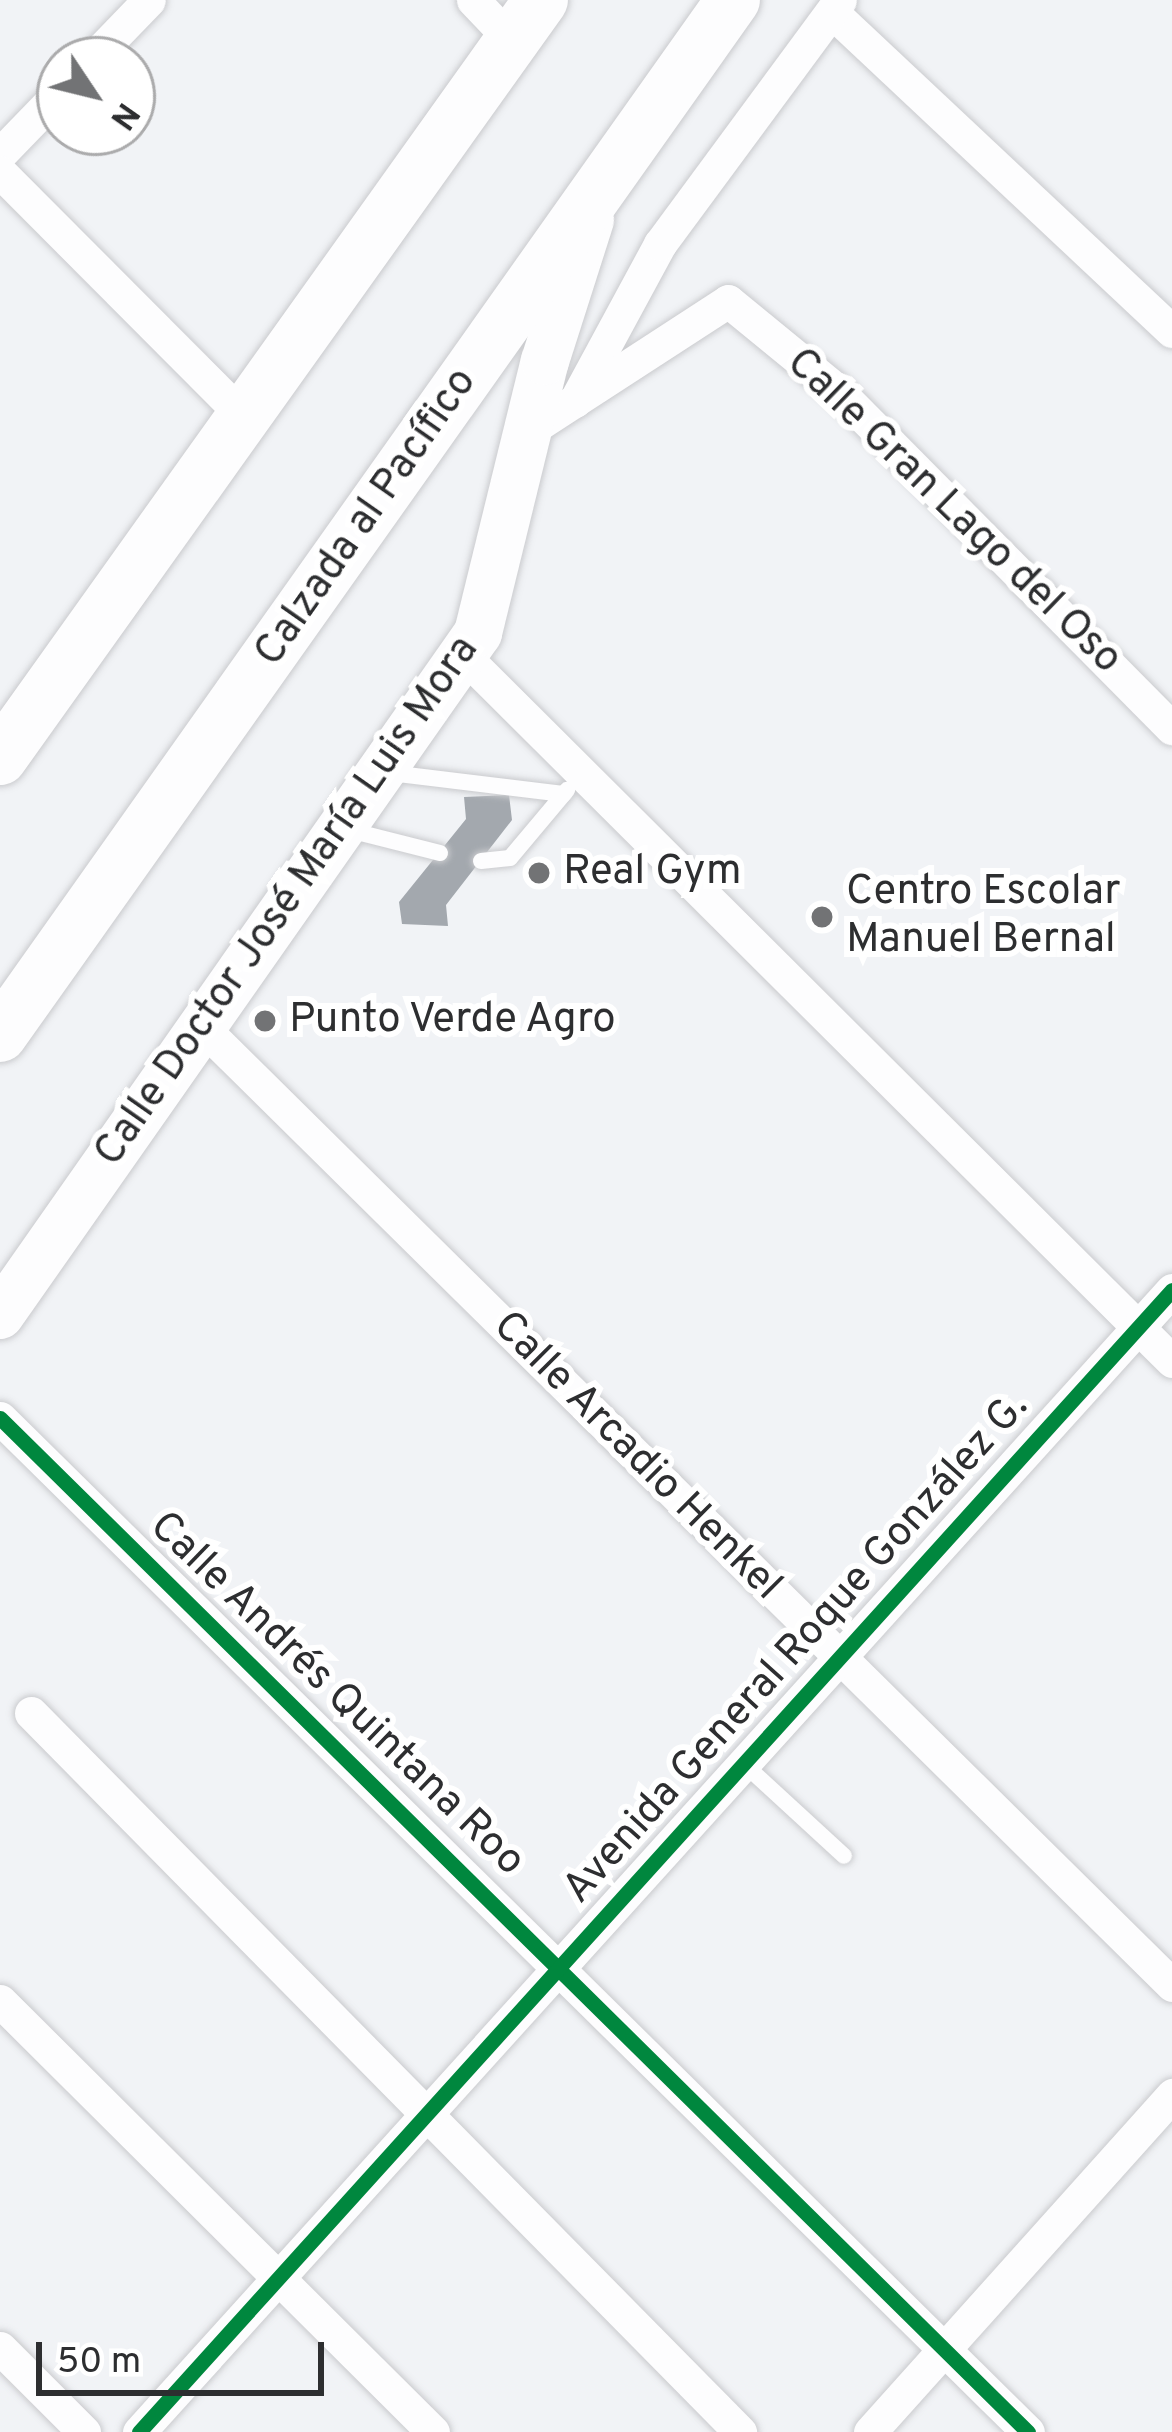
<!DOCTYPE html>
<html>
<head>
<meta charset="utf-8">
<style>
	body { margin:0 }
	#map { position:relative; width:1172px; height:2432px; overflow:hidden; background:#f1f3f6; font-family:Overpass,sans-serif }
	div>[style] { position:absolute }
	.building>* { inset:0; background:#a3a8ae }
	.roads { filter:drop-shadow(0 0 3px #cacbce) drop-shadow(0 0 3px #cacbce) }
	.lane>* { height:16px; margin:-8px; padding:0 8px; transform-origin:8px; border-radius:8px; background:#fdfdfe }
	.street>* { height:33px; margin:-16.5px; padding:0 16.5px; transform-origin:16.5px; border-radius:16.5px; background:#fdfdfe }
	.secondary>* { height:48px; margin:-24px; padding:0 24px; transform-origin:24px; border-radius:24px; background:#fdfdfe }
	.primary>* { height:54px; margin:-27px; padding:0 27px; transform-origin:27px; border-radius:27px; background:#fdfdfe }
	.cycleway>* { height:15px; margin:-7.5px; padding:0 7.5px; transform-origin:7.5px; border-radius:7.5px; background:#00873e }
	.dots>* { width:33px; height:33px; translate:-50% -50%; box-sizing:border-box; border:6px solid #fff; border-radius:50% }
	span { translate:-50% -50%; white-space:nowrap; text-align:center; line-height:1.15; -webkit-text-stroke:12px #fff; paint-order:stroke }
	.street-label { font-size:42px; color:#2d2e30 }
	.poi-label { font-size:42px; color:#2d2e30 }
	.left { translate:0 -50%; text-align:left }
	.north { position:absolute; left:36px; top:36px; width:120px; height:120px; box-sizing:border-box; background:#fff; border:3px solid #ababac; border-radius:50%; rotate:125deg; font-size:33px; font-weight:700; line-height:48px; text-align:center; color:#2d2e30 }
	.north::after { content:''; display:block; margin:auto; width:42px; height:54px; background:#727375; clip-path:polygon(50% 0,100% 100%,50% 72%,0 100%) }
	.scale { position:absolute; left:36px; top:2342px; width:288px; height:54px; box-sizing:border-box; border:6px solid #2d2e30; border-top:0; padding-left:15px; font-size:36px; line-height:42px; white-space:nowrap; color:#2d2e30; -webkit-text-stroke:9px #fff; paint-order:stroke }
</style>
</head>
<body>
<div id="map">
	<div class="building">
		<div style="clip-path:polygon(509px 795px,512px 820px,446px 905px,448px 926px,402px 924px,399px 902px,466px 819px,464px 797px)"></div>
	</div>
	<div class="roads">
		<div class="lane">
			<div style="left:390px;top:773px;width:175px;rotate:6.9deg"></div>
			<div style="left:345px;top:829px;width:98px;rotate:14.2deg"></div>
			<div style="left:481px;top:861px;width:29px;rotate:-6deg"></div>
			<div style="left:510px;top:858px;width:89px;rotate:-50deg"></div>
			<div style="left:743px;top:1763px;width:137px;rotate:42.6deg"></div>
		</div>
		<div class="street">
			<div style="left:473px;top:0;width:57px;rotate:46.4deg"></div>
			<div style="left:832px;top:12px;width:466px;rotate:43.2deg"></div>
			<div style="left:91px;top:60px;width:83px;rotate:-46deg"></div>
			<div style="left:0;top:154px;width:86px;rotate:-45.9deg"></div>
			<div style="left:0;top:172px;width:344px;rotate:45.1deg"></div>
			<div style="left:575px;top:401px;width:179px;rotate:-61.6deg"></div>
			<div style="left:660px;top:244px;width:303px;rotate:-53.6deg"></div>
			<div style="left:525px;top:433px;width:242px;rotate:-33deg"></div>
			<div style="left:728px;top:301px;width:144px;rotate:39.3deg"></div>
			<div style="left:839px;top:392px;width:473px;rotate:45.3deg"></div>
			<div style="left:464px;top:656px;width:999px;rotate:44.88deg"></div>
			<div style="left:203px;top:1028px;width:1362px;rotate:44.64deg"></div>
			<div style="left:0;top:1418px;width:1444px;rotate:44.61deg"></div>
			<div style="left:31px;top:1713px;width:1010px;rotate:45.4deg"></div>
			<div style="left:0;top:2001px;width:611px;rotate:44.87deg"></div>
			<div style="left:0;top:2348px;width:119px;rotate:45deg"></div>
			<div style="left:139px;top:2432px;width:1540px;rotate:-47.87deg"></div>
			<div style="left:870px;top:2432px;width:453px;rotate:-48.1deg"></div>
		</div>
		<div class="secondary">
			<div style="left:0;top:1315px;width:833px;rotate:-54.97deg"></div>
			<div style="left:478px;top:633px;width:280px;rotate:-76.2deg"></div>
			<div style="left:545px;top:361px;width:148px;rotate:-72.3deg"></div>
		</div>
		<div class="primary">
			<div style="left:0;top:758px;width:931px;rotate:-54.48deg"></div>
			<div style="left:0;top:1035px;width:1268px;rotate:-54.69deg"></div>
		</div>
	</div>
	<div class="cycleway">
		<div style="left:0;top:1418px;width:1444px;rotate:44.61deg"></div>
		<div style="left:139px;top:2432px;width:1540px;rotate:-47.87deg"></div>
	</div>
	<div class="dots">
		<div style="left:539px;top:873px;background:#727375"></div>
		<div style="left:822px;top:917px;background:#727375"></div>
		<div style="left:265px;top:1021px;background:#727375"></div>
	</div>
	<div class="street-label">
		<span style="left:953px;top:512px;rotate:44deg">Calle Gran Lago del Oso</span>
		<span style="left:367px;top:518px;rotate:-55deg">Calzada al Pacífico</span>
		<span style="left:288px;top:902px;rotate:-55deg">Calle Doctor José María Luis Mora</span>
		<span style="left:636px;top:1457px;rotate:45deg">Calle Arcadio Henkel</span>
		<span style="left:797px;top:1649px;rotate:-48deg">Avenida General Roque González G.</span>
		<span style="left:336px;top:1695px;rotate:44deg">Calle Andrés Quintana Roo</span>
	</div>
	<div class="poi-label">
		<span class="left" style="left:563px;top:873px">Real Gym</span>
		<span class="left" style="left:846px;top:917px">Centro Escolar<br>Manuel Bernal</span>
		<span class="left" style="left:289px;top:1021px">Punto Verde Agro</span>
	</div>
	<div class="north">N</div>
	<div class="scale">50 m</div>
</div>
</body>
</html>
